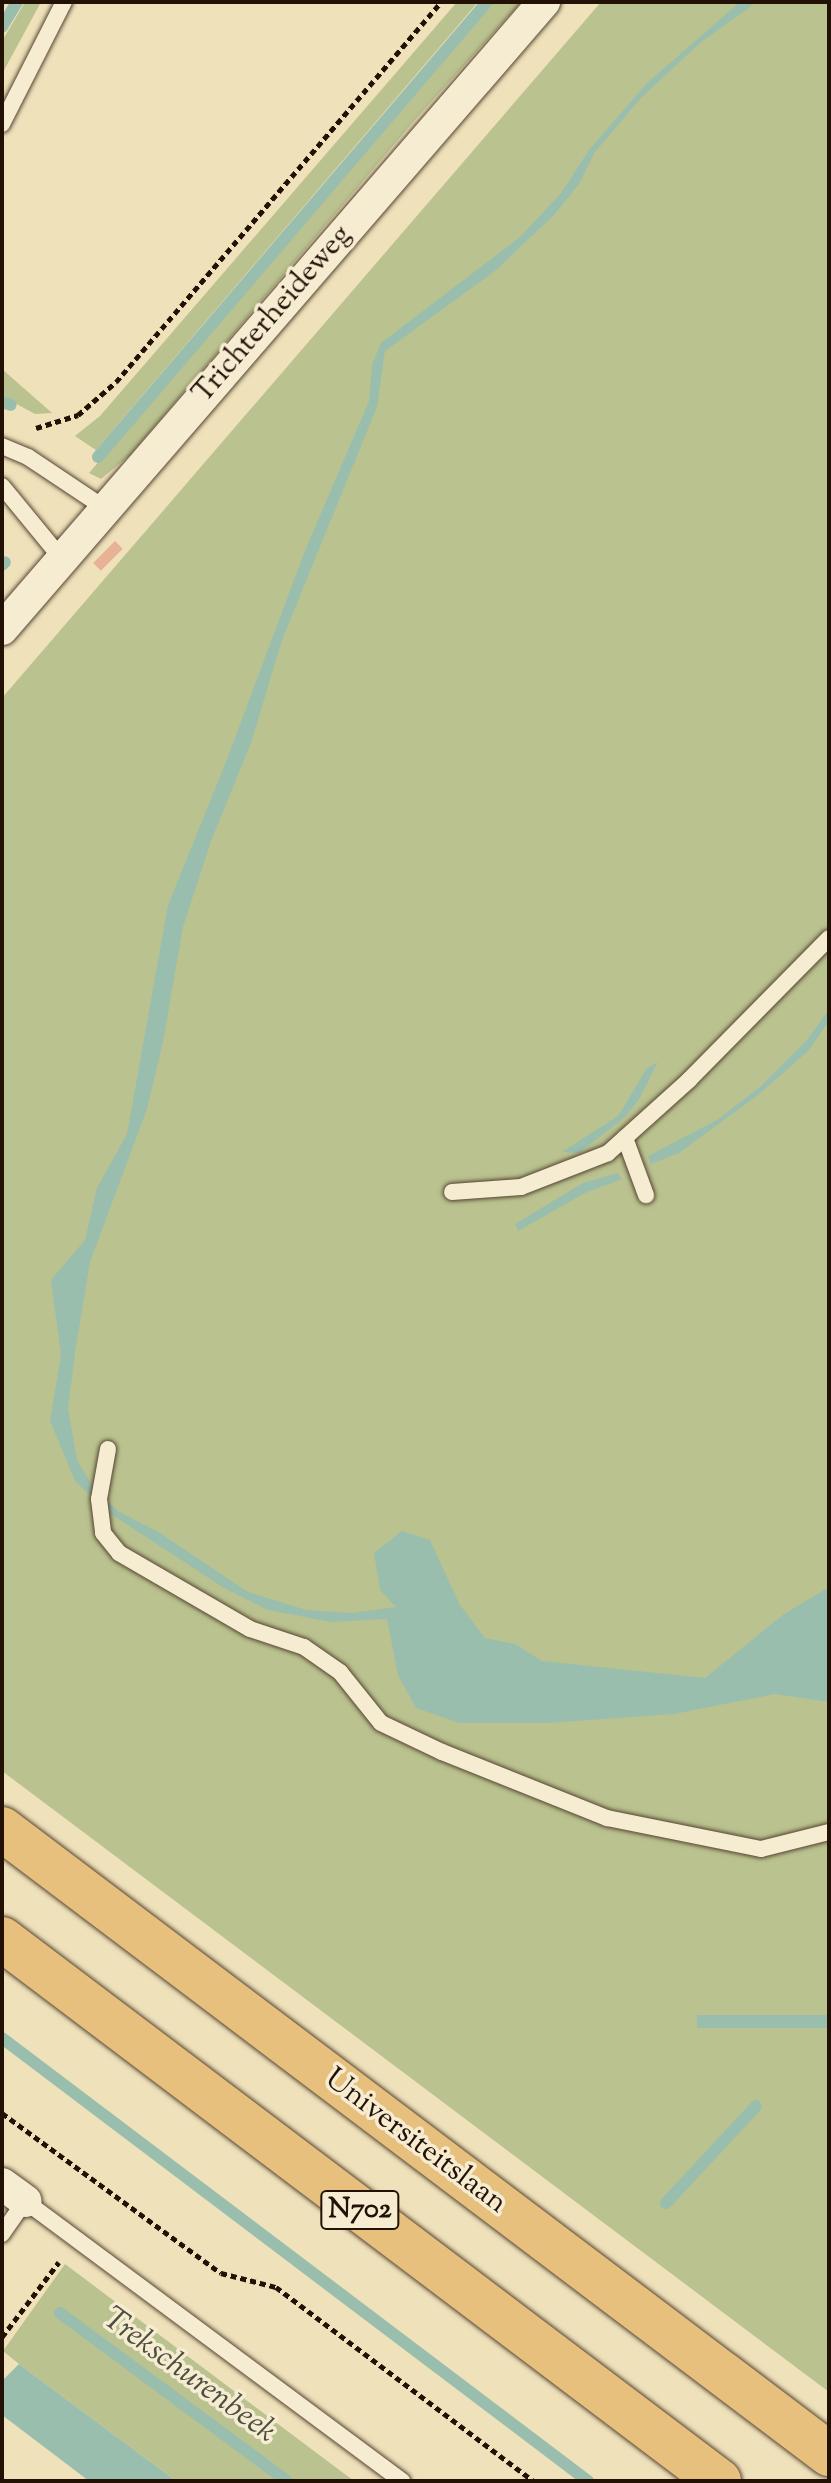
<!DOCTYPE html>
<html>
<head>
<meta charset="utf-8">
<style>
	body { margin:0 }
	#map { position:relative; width:831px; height:2483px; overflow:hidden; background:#efe1ba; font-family:"Sorts Mill Goudy",serif }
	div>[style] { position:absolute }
	.green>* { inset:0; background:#bac28f }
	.water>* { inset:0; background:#9abead; transform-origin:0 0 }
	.stream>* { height:12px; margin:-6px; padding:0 6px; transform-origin:6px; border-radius:6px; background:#9abead }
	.building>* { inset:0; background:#e8b297; transform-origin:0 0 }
	.path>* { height:5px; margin-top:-2.5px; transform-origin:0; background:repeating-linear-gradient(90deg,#231105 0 6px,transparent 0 10px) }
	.roads { filter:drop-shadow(0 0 2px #564532) drop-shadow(0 0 2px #564532) }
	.service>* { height:16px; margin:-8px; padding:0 8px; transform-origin:8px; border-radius:8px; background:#f5ecd2 }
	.minor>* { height:32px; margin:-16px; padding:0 16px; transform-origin:16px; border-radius:16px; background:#f5ecd2 }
	.trunk>* { height:44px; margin:-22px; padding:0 22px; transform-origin:22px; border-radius:22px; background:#e8c07d }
	span { translate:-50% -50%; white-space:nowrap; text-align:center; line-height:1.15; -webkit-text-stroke:7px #f5ecd2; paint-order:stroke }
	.shield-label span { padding:2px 6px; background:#f5ecd2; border:2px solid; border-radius:6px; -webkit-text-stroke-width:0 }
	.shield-label { font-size:28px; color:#231105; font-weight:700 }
	.street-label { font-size:30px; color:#231105 }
	.water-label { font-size:32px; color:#4d4e40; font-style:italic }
	.frame { position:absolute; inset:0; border:4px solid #231105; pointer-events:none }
</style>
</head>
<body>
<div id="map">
	<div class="green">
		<div style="clip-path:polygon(25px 2px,41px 2px,2px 74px,2px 41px)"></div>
		<div style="clip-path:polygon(457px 2px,478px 2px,96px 450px,75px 436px,100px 416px)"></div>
		<div style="clip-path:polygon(493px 2px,521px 2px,415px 120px,130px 455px,101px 479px,89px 473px)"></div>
		<div style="clip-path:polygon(601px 2px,829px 2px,829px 2392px,2px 1771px,2px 698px)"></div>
		<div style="clip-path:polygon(2px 369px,52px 413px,35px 414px,2px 396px)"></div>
		<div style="clip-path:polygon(65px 2264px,354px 2481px,176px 2481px,19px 2364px,3px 2351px)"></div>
	</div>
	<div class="water">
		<div style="clip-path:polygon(740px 2px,757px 2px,700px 43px,641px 98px,595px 152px,579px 184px,554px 215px,495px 271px,385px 351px,377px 407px,282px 640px,251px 743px,211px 841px,183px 927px,163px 1042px,147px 1109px,90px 1262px,76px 1346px,68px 1408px,77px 1460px,93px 1487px,118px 1511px,160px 1533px,248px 1592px,306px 1610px,352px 1613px,396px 1607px,380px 1590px,374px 1553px,402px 1531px,430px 1540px,460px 1605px,485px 1638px,515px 1644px,542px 1661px,705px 1678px,784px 1614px,829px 1587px,829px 1702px,775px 1694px,674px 1714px,548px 1723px,459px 1723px,416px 1708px,398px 1675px,387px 1619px,331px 1622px,268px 1610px,224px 1588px,108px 1512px,75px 1481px,50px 1421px,61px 1355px,51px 1280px,85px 1240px,97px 1188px,127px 1134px,168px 905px,226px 762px,306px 548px,369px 401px,372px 365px,381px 343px,520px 237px,561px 193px,589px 150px,646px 84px)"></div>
		<div style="clip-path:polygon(829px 1009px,829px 1021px,808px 1051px,758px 1095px,679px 1153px,651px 1164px,648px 1156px,717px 1120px,761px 1086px,808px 1039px)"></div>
		<div style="clip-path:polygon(658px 1062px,638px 1101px,625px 1117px,579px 1153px,562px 1152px,618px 1116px,647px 1068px)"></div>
		<div style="clip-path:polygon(618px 1173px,622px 1179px,585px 1193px,518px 1231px,515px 1224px,583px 1183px)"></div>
		<div style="left:829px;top:2015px;width:13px;height:132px;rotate:90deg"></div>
		<div style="clip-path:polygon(19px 2364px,176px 2481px,89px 2481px,2px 2415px,2px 2381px)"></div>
	</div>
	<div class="stream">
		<div style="left:2px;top:27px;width:29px;rotate:-59deg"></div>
		<div style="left:2px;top:402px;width:9px;rotate:18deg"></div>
		<div style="left:98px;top:457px;width:599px;rotate:-49.47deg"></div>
		<div style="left:2px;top:565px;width:4px;rotate:-45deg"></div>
		<div style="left:2px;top:2038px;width:735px;rotate:37.09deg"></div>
		<div style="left:666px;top:2203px;width:132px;rotate:-47.1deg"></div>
		<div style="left:60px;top:2313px;width:282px;rotate:36.5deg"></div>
	</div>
	<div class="building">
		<div style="left:115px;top:541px;width:11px;height:31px;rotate:45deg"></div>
	</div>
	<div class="path">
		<div style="left:36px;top:428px;width:44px;rotate:-17.2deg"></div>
		<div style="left:78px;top:415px;width:50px;rotate:-41deg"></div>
		<div style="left:116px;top:382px;width:500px;rotate:-49.46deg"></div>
		<div style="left:2px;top:2113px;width:271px;rotate:36.2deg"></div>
		<div style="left:221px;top:2273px;width:57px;rotate:14.3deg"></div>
		<div style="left:276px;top:2287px;width:322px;rotate:37deg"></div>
		<div style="left:2px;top:2337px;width:94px;rotate:-52.8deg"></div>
	</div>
	<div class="roads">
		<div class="service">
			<div style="left:2px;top:124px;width:137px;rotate:-63.1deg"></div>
			<div style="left:2px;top:446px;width:28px;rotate:23deg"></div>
			<div style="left:28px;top:457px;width:94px;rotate:33.7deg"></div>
			<div style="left:2px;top:486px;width:94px;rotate:50.6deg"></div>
			<div style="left:625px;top:1138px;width:61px;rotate:69.8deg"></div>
			<div style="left:452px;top:1192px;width:69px;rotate:-4.1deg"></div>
			<div style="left:521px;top:1187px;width:93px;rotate:-21.3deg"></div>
			<div style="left:608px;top:1153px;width:109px;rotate:-42deg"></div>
			<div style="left:689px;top:1080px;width:199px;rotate:-45.4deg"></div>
			<div style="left:108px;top:1449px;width:51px;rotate:100.2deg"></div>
			<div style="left:99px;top:1499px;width:34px;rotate:83deg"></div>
			<div style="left:103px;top:1533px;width:26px;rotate:51deg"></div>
			<div style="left:119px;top:1553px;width:151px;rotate:30.1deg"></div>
			<div style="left:250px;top:1629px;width:57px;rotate:18.4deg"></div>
			<div style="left:304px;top:1647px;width:44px;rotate:34.8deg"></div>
			<div style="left:340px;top:1672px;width:65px;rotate:51.2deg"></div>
			<div style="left:381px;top:1723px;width:68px;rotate:25.4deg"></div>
			<div style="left:442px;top:1752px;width:178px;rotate:21.8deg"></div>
			<div style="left:607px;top:1818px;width:157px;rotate:11.4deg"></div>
			<div style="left:761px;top:1849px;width:70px;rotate:-14deg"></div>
			<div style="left:2px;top:2234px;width:40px;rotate:-55.1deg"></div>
			<div style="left:25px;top:2201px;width:470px;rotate:36.6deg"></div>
		</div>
		<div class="minor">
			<div style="left:2px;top:629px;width:829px;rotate:-49.16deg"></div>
			<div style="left:2px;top:2184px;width:29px;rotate:36deg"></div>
		</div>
		<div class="trunk">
			<div style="left:2px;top:1829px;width:1037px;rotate:37.08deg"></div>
			<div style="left:2px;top:1939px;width:899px;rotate:37.09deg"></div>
		</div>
	</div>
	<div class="shield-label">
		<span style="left:360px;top:2210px">N702</span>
	</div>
	<div class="street-label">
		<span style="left:273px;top:315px;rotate:-49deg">Trichterheideweg</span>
		<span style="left:415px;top:2142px;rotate:37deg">Universiteitslaan</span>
	</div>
	<div class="water-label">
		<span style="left:189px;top:2376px;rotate:36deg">Trekschurenbeek</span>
	</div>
	<div class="frame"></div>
</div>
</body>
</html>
